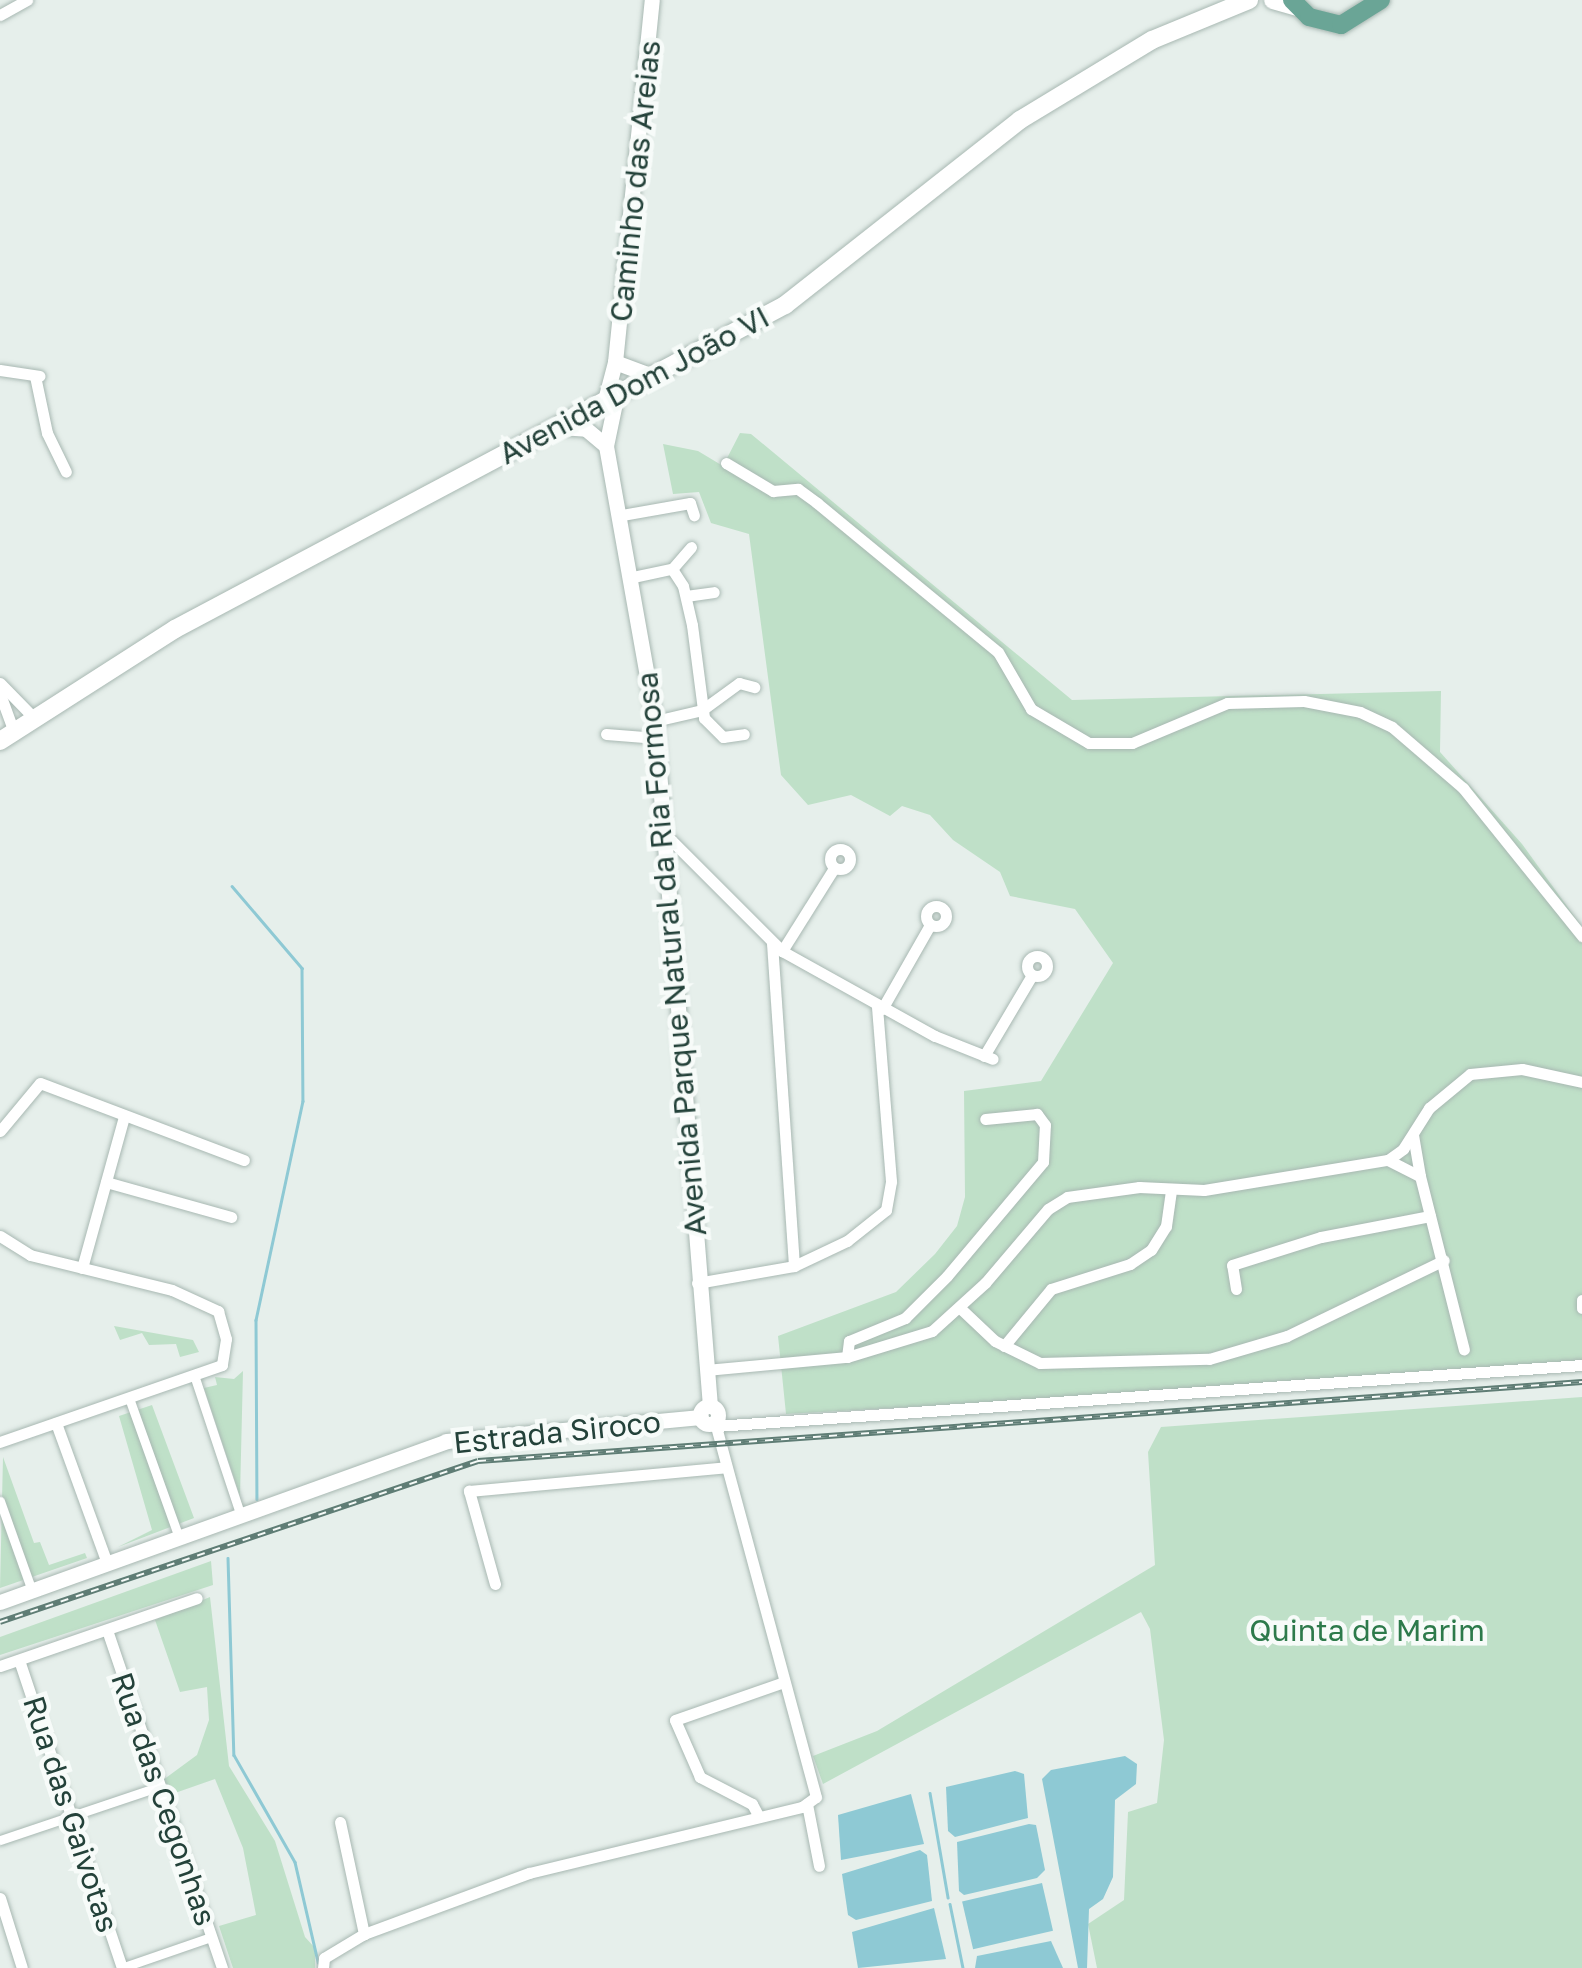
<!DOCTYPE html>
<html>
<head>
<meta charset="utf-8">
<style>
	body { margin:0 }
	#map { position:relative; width:1582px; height:1968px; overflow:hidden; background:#e6efeb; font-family:"Golos Text",sans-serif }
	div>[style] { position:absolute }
	.green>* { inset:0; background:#bfe0c8 }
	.water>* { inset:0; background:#8ec9d4; transform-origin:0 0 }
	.stream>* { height:2.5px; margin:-1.25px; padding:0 1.25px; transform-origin:1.25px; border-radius:1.25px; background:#8ec9d4 }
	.roads { filter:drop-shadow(0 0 2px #a8b8b2) drop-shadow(0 0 2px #a8b8b2) }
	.pedestrian>* { height:9px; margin:-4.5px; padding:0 4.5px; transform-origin:4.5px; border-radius:4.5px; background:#fff }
	.minor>* { height:11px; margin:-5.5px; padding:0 5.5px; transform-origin:5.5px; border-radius:5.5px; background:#fff }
	.minor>.ring { margin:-5.5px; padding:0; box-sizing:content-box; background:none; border:11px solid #fff; border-radius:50% }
	.tertiary>* { height:15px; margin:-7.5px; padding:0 7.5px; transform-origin:7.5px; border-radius:7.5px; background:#fff }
	.tertiary>.ring { margin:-7.5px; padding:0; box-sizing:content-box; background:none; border:15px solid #fff; border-radius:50% }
	.secondary>* { height:18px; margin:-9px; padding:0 9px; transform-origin:9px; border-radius:9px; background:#fff }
	.primary>* { height:18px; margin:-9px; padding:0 9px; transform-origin:9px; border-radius:9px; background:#6aa596 }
	.rail>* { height:6px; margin-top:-3px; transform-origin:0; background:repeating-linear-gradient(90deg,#f7fbf9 0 8px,#5f7d75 0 16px); box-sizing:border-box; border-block:2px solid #5f7d75 }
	span { translate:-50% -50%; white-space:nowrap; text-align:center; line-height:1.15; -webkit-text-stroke:9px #f7fbf9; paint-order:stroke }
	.street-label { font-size:30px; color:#24423a }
	.park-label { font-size:30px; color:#2d7a4b }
</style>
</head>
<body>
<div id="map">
	<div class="green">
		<div style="clip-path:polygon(740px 433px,751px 434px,1072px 700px,1441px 691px,1440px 752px,1522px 844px,1582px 927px,1582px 1369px,786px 1414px,778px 1336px,896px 1292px,935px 1254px,957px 1226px,965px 1197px,964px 1091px,1041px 1081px,1113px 963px,1075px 909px,1010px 896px,1000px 872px,953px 840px,930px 815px,902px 806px,890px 816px,851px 795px,808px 805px,781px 775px,749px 534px,711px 523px,699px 492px,673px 494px,663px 444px,698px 451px,723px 466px)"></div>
		<div style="clip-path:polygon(114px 1326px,193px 1340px,199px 1352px,180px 1357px,176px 1344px,149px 1345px,142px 1333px,120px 1340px)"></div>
		<div style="clip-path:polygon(243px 1371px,240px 1496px,204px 1388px,217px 1385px,215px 1377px,234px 1379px)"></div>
		<div style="clip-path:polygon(1582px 1397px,1582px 1968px,1097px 1968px,1088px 1924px,1124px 1900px,1128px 1812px,1157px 1803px,1164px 1740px,1150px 1629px,1141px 1612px,823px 1784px,813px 1756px,877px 1731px,1155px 1565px,1148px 1452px,1161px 1427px)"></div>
		<div style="clip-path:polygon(152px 1405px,194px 1518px,118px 1547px,152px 1530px,119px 1416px)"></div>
		<div style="clip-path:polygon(3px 1457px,34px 1543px,40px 1542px,49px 1565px,85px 1553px,87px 1558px,0 1588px)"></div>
		<div style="clip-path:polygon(211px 1561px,213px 1585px,0 1655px,0 1637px)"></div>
		<div style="clip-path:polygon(210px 1597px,229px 1766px,275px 1841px,305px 1937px,315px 1948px,315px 1968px,233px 1968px,219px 1926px,256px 1915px,243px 1848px,215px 1779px,175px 1793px,163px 1780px,197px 1755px,209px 1720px,207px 1687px,180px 1692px,155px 1620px)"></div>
	</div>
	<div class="water">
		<div style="clip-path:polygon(1125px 1756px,1137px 1764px,1136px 1784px,1115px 1800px,1113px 1877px,1103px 1899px,1089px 1909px,1087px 1968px,1078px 1968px,1042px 1779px,1051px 1770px)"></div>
		<div style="clip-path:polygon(1015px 1771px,1024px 1774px,1028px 1818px,955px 1837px,948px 1831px,946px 1787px)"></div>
		<div style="clip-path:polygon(911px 1794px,924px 1844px,841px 1860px,838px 1815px)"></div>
		<div style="clip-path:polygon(1029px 1824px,1036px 1825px,1045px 1870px,1037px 1878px,964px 1895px,959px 1891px,957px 1842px)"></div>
		<div style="clip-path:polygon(920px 1850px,927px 1855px,932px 1901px,856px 1920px,848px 1915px,842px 1874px)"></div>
		<div style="left:1042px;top:1883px;width:49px;height:82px;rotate:77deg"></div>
		<div style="clip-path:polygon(934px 1908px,946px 1959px,858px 1968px,852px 1932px)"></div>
		<div style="clip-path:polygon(1051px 1941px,1063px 1968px,975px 1968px,977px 1956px)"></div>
	</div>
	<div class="stream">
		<div style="left:232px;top:886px;width:108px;rotate:49.5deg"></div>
		<div style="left:302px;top:968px;width:133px;rotate:89.6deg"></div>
		<div style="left:303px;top:1101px;width:224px;rotate:102.1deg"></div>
		<div style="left:256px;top:1320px;width:179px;rotate:89.7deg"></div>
		<div style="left:228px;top:1558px;width:197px;rotate:88.3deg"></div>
		<div style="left:234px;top:1755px;width:123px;rotate:60.3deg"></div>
		<div style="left:295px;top:1862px;width:103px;rotate:77deg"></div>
		<div style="left:930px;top:1793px;width:106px;rotate:80.2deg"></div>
		<div style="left:950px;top:1904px;width:65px;rotate:78.5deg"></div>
	</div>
	<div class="roads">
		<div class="pedestrian">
			<div style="left:194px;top:1375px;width:149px;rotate:71.6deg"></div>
			<div style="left:129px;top:1398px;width:149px;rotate:70.3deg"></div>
			<div style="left:0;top:1501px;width:96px;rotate:70.4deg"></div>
			<div style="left:0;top:1840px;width:169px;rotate:-18.6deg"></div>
			<div style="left:121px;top:1968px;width:95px;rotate:-19deg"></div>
		</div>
		<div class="minor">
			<div style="left:0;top:15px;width:31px;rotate:-29deg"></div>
			<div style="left:0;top:370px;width:40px;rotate:8.5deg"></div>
			<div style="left:35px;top:376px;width:58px;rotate:78.1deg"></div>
			<div style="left:47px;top:433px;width:43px;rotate:64deg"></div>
			<div style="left:726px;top:463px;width:55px;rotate:30.8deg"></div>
			<div style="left:773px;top:491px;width:25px;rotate:-5deg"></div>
			<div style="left:798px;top:489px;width:24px;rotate:36deg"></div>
			<div style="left:817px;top:503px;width:234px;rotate:39.5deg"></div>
			<div style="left:998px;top:652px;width:66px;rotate:59.9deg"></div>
			<div style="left:1031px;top:709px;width:67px;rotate:30.4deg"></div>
			<div style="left:1089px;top:743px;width:43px"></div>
			<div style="left:1132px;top:743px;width:103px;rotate:-22.8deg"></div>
			<div style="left:1227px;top:703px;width:77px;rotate:-1.5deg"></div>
			<div style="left:1304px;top:701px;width:57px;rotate:11.1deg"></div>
			<div style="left:1360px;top:712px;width:35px;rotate:25deg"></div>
			<div style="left:1392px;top:727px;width:94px;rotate:40.7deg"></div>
			<div style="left:1463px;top:788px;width:190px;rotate:51.2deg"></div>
			<div style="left:622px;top:515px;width:69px;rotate:-10deg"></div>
			<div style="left:690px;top:503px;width:13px;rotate:72deg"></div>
			<div style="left:672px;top:569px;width:29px;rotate:-49deg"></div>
			<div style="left:633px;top:577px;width:40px;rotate:-12deg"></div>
			<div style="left:672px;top:569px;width:20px;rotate:57deg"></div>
			<div style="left:683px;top:586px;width:40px;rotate:77deg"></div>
			<div style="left:692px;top:625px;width:94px;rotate:82.6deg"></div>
			<div style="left:704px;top:718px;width:27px;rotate:45deg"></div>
			<div style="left:723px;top:737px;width:21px;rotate:-8deg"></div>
			<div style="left:686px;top:596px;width:28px;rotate:-8deg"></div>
			<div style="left:0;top:683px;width:49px;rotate:45.8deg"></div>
			<div style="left:0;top:694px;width:40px;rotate:69.8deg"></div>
			<div style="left:655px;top:721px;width:48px;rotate:-13.2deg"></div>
			<div style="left:702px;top:710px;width:46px;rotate:-36.1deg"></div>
			<div style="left:739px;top:683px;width:16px;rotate:15deg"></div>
			<div style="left:606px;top:734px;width:51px;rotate:4.5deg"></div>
			<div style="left:667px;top:836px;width:163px;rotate:45deg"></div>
			<div style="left:782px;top:951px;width:175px;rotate:29.1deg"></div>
			<div style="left:935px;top:1036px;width:62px;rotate:21.6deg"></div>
			<div class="ring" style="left:830px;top:849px;width:9px;height:9px"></div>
			<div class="ring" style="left:926px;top:906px;width:9px;height:9px"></div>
			<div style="left:772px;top:943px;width:324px;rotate:86.1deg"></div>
			<div style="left:782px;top:951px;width:98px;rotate:-57.9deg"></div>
			<div class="ring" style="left:1027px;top:956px;width:9px;height:9px"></div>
			<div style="left:882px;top:1009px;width:97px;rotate:-60.3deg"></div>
			<div style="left:984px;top:1056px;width:94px;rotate:-59.3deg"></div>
			<div style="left:0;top:1131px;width:62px;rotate:-50.2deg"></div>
			<div style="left:40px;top:1083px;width:218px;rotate:20.7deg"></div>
			<div style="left:1413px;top:1135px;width:42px;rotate:80.3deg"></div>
			<div style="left:1388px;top:1160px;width:36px;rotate:27deg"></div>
			<div style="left:1420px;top:1176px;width:179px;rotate:75.8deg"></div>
			<div style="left:106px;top:1182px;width:130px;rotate:15.6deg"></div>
			<div style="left:0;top:1236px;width:36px;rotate:32deg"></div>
			<div style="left:30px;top:1255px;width:146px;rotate:13.8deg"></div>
			<div style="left:172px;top:1290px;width:51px;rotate:24.5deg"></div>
			<div style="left:218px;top:1311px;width:29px;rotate:74deg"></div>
			<div style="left:226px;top:1339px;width:26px;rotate:99deg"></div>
			<div style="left:222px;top:1365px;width:235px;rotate:160.9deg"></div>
			<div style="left:82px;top:1268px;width:157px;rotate:-74.5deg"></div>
			<div style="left:697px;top:1283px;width:98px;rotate:-9.9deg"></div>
			<div style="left:794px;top:1266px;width:59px;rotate:-25.3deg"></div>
			<div style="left:847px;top:1241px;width:50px;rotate:-38.5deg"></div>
			<div style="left:886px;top:1210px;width:29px;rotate:-80deg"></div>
			<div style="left:891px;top:1181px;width:176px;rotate:-94.6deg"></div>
			<div style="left:1236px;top:1289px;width:24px;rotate:-99deg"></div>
			<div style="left:1232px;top:1265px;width:93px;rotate:-17.5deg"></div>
			<div style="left:1321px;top:1237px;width:111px;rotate:-10.9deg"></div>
			<div style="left:1582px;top:1300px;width:8px;rotate:90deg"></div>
			<div style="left:960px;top:1308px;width:48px;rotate:43.3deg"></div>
			<div style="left:995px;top:1341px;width:50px;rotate:26.1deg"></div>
			<div style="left:1040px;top:1363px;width:169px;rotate:-1.4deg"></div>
			<div style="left:1209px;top:1359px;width:81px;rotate:-16.4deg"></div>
			<div style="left:1287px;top:1336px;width:174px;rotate:-25.8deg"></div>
			<div style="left:1004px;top:1346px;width:74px;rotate:-50.5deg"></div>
			<div style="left:1051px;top:1289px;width:83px;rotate:-17.6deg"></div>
			<div style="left:1130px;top:1264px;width:25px;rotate:-34deg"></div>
			<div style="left:1151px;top:1250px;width:28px;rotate:-58deg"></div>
			<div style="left:1166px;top:1226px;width:36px;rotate:-82deg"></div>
			<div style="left:847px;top:1357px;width:16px;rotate:-83deg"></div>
			<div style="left:849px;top:1341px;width:61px;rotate:-22.3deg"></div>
			<div style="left:905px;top:1318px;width:59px;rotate:-45deg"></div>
			<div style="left:947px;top:1276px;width:149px;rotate:-49.9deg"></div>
			<div style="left:1043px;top:1162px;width:37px;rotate:-87deg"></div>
			<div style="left:1045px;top:1125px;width:14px;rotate:-126deg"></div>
			<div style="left:1037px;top:1114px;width:52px;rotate:174.5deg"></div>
			<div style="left:706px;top:1370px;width:142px;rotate:-5.3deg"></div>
			<div style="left:847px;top:1357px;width:89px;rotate:-17deg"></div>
			<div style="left:932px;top:1331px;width:72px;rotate:-42.2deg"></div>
			<div style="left:985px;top:1283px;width:97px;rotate:-49.6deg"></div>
			<div style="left:1048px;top:1209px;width:22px;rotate:-32deg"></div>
			<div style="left:1067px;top:1197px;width:73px;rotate:-7.9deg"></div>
			<div style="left:1139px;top:1187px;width:65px;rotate:2.6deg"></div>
			<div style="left:1204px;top:1190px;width:186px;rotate:-9.3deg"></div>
			<div style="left:1388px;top:1160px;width:19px;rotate:-36deg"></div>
			<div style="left:1403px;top:1149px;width:49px;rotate:-57.6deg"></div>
			<div style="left:1429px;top:1108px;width:53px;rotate:-39.7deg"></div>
			<div style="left:1470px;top:1074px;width:52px;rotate:-5.5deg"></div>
			<div style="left:1522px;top:1069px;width:61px;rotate:12.2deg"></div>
			<div style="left:56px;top:1423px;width:149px;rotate:70deg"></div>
			<div style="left:716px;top:1426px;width:868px;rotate:-4.03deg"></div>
			<div style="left:495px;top:1584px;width:97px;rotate:-105.6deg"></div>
			<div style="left:469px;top:1491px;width:258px;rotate:-5.3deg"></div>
			<div style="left:107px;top:1630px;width:357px;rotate:71.2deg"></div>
			<div style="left:19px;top:1660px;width:325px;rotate:71.5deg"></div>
			<div style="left:0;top:1666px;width:208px;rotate:-19deg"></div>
			<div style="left:807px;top:1804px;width:63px;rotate:79deg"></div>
			<div style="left:759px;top:1817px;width:15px;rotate:-118deg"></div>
			<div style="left:752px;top:1804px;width:59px;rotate:-152.6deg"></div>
			<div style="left:700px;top:1777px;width:62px;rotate:-113.7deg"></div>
			<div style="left:675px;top:1720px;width:115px;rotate:-19.2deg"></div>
			<div style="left:340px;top:1822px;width:115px;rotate:77.9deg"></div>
			<div style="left:0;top:1898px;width:73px;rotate:72.6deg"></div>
			<div style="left:323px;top:1968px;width:10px;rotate:-84deg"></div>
			<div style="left:324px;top:1958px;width:47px;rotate:-31deg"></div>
			<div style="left:364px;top:1934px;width:176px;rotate:-20.3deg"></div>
			<div style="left:529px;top:1873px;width:281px;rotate:-13.6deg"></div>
			<div style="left:802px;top:1807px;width:17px;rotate:-36deg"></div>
			<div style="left:816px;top:1797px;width:388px;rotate:-105.1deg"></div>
		</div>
		<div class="tertiary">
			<div style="left:615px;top:362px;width:43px;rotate:20.6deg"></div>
			<div style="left:616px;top:398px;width:49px;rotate:101.8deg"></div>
			<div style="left:606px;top:446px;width:279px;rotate:79.9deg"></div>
			<div style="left:655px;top:721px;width:687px;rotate:85.41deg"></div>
			<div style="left:604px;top:404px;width:43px;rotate:-75.3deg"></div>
			<div style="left:615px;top:362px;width:364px;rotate:-84.2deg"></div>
			<div style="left:560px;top:427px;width:26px;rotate:4deg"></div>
			<div style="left:586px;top:429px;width:26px;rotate:40deg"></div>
			<div class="ring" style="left:700px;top:1406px;width:3px;height:3px"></div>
			<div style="left:0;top:1602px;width:474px;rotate:-19.8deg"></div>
			<div style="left:446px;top:1441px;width:256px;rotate:-5.4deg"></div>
		</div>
		<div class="secondary">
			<div style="left:1273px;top:0;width:25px;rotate:16deg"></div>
			<div style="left:0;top:741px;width:208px;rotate:-32.6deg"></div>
			<div style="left:175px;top:629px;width:691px;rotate:-27.97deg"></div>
			<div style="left:785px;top:305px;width:299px;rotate:-38.2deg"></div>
			<div style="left:1020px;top:120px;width:154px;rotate:-31.2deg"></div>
			<div style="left:1152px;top:40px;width:105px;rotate:-22.4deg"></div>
		</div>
		<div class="primary">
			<div style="left:1292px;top:0;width:24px;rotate:45deg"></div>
			<div style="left:1309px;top:17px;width:33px;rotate:14deg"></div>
			<div style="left:1341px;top:25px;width:47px;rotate:-32deg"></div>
		</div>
	</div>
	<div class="rail">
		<div style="left:0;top:1622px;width:504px;rotate:-18.61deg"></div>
		<div style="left:478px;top:1461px;width:1107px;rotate:-4.09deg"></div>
	</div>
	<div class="street-label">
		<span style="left:635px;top:181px;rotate:-84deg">Caminho das Areias</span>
		<span style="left:634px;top:385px;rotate:-28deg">Avenida Dom João VI</span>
		<span style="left:671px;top:954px;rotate:-95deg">Avenida Parque Natural da Ria Formosa</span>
		<span style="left:557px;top:1432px;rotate:-6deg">Estrada Siroco</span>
		<span style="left:164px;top:1799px;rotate:71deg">Rua das Cegonhas</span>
		<span style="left:71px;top:1814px;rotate:72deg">Rua das Gaivotas</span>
	</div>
	<div class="park-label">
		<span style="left:1367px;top:1630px">Quinta de Marim</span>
	</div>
</div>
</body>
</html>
